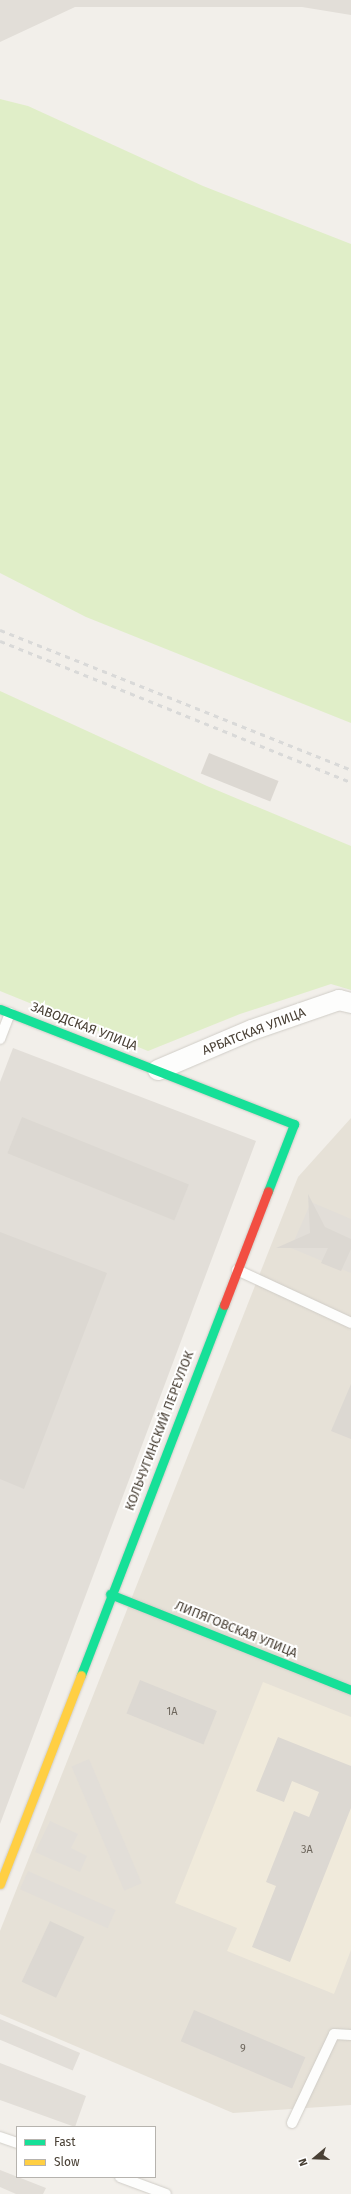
<!DOCTYPE html>
<html>
<head>
<meta charset="utf-8">
<style>
	body { margin:0 }
	#map { position:relative; width:351px; height:2194px; overflow:hidden; background:#f2efea; font-family:"Fira Sans",sans-serif }
	div>[style] { position:absolute }
	.residential>* { inset:0; background:#e6e1d7 }
	.industrial>* { inset:0; background:#e2ded8; transform-origin:0 0 }
	.education>* { inset:0; background:#f0eadb }
	.green>* { inset:0; background:#e0eec8 }
	.building>* { inset:0; background:#dcd8d2; transform-origin:0 0 }
	.roads { filter:drop-shadow(0 0 1px #d0cdc7) drop-shadow(0 0 1px #d0cdc7) }
	.lane>* { height:10px; margin:-5px; padding:0 5px; transform-origin:5px; border-radius:5px; background:#fdfdfc }
	.street>* { height:20px; margin:-10px; padding:0 10px; transform-origin:10px; border-radius:10px; background:#fdfdfc }
	.fast>* { height:9px; margin:-4.5px; padding:0 4.5px; transform-origin:4.5px; border-radius:4.5px; background:#16e098 }
	.slow>* { height:9px; margin:-4.5px; padding:0 4.5px; transform-origin:4.5px; border-radius:4.5px; background:#ffcf43 }
	.jam>* { height:9px; margin:-4.5px; padding:0 4.5px; transform-origin:4.5px; border-radius:4.5px; background:#f24e42 }
	.rail>* { height:3px; margin-top:-1.5px; transform-origin:0; background:repeating-linear-gradient(90deg,#d9d9d8 0 5px,transparent 0 10px) }
	span { translate:-50% -50%; white-space:nowrap; text-align:center; line-height:1.15; -webkit-text-stroke:4px #fff; paint-order:stroke }
	.number-label { font-size:11px; color:#6e675d }
	.number-label span { -webkit-text-stroke-width:0 }
	.street-label { font-size:13px; color:#494035 }
	.legend { position:absolute; left:16px; top:2126px; width:140px; height:52px; box-sizing:border-box; background:#fff; border:1px solid #b6b3ae; margin:0; padding:5px 7px; list-style:none; font-size:12px; color:#494035 }
	.legend li { display:flex; align-items:center; gap:8px; height:20px }
	.legend b { width:20px; border:1px solid #b6b3ae }
	.north { position:absolute; left:295px; top:2138px; width:40px; height:40px; -webkit-text-stroke:3px #fff; paint-order:stroke; rotate:251deg; font-size:11px; font-weight:700; line-height:16px; text-align:center; color:#494035 }
	.north::after { content:''; display:block; margin:auto; width:14px; height:18px; background:#494035; clip-path:polygon(50% 0,100% 100%,50% 72%,0 100%) }
</style>
</head>
<body>
<div id="map">
	<div class="residential">
		<div style="clip-path:polygon(351px 1118px,351px 2105px,233px 2113px,0 2014px,0 1931px,298px 1177px)"></div>
	</div>
	<div class="industrial">
		<div style="clip-path:polygon(0 0,351px 0,351px 15px,302px 7px,75px 7px,0 42px)"></div>
		<div style="clip-path:polygon(13px 1048px,256px 1141px,0 1824px,0 1082px)"></div>
		<div style="clip-path:polygon(311px 1202px,351px 1219px,351px 1273px,291px 1248px)"></div>
		<div style="left:89px;top:1759px;width:135px;height:19px;rotate:67deg"></div>
		<div style="clip-path:polygon(50px 1821px,78px 1834px,71px 1848px,87px 1856px,80px 1872px,35px 1852px)"></div>
		<div style="left:28px;top:1871px;width:96px;height:20px;rotate:24deg"></div>
		<div style="left:0;top:2019px;width:87px;height:19px;rotate:23deg"></div>
		<div style="clip-path:polygon(0 2063px,86px 2096px,75px 2127px,0 2100px)"></div>
		<div style="clip-path:polygon(0 2170px,46px 2188px,43px 2194px,16px 2194px,0 2187px)"></div>
	</div>
	<div class="education">
		<div style="clip-path:polygon(263px 1682px,351px 1717px,351px 1950px,334px 1994px,227px 1951px,237px 1928px,175px 1903px)"></div>
	</div>
	<div class="green">
		<div style="clip-path:polygon(0 99px,28px 106px,203px 186px,351px 244px,351px 723px,86px 617px,0 573px)"></div>
		<div style="clip-path:polygon(0 691px,207px 786px,351px 846px,351px 990px,331px 984px,240px 1014px,148px 1051px,0 991px)"></div>
	</div>
	<div class="building">
		<div style="left:209px;top:753px;width:75px;height:22px;rotate:22deg"></div>
		<div style="left:22px;top:1117px;width:180px;height:39px;rotate:22deg"></div>
		<div style="clip-path:polygon(308px 1194px,325px 1227px,351px 1239px,351px 1249px,341px 1271px,321px 1263px,328px 1248px,276px 1248px,310px 1233px)"></div>
		<div style="clip-path:polygon(0 1232px,107px 1273px,24px 1489px,0 1479px)"></div>
		<div style="clip-path:polygon(351px 1384px,351px 1439px,331px 1431px)"></div>
		<div style="left:140px;top:1680px;width:83px;height:36px;rotate:22deg"></div>
		<div style="clip-path:polygon(278px 1737px,351px 1766px,351px 1808px,290px 1962px,252px 1947px,276px 1886px,266px 1882px,294px 1811px,309px 1817px,319px 1792px,292px 1781px,284px 1802px,256px 1791px)"></div>
		<div style="left:50px;top:1921px;width:38px;height:67px;rotate:25deg"></div>
		<div style="left:194px;top:2010px;width:121px;height:34px;rotate:23deg"></div>
	</div>
	<div class="roads">
		<div class="lane">
			<div style="left:0;top:1039px;width:28px;rotate:-69deg"></div>
			<div style="left:237px;top:1270px;width:126px;rotate:24.9deg"></div>
			<div style="left:292px;top:2123px;width:98px;rotate:-64.7deg"></div>
			<div style="left:334px;top:2034px;width:17px;rotate:3deg"></div>
			<div style="left:0;top:2137px;width:18px;rotate:19deg"></div>
			<div style="left:120px;top:2177px;width:49px;rotate:20.3deg"></div>
		</div>
		<div class="street">
			<div style="left:158px;top:1070px;width:102px;rotate:-23.1deg"></div>
			<div style="left:252px;top:1030px;width:92px;rotate:-19deg"></div>
			<div style="left:339px;top:1000px;width:12px;rotate:14deg"></div>
		</div>
		<div class="fast">
			<div style="left:0;top:1009px;width:316px;rotate:21.4deg"></div>
			<div style="left:294px;top:1124px;width:72px;rotate:111.2deg"></div>
			<div style="left:110px;top:1594px;width:259px;rotate:21.7deg"></div>
			<div style="left:81px;top:1675px;width:397px;rotate:-68.9deg"></div>
		</div>
		<div class="slow">
			<div style="left:0;top:1884px;width:224px;rotate:-68.8deg"></div>
		</div>
		<div class="jam">
			<div style="left:224px;top:1305px;width:122px;rotate:-68.9deg"></div>
		</div>
	</div>
	<div class="rail">
		<div style="left:0;top:630px;width:378px;rotate:21.7deg"></div>
		<div style="left:0;top:641px;width:378px;rotate:21.9deg"></div>
	</div>
	<div class="number-label">
		<span style="left:172px;top:1712px">1А</span>
		<span style="left:307px;top:1850px">3А</span>
		<span style="left:243px;top:2049px">9</span>
	</div>
	<div class="street-label">
		<span style="left:84px;top:1027px;rotate:21deg">ЗАВОДСКАЯ УЛИЦА</span>
		<span style="left:254px;top:1032px;rotate:-21deg">АРБАТСКАЯ УЛИЦА</span>
		<span style="left:160px;top:1431px;rotate:-69deg">КОЛЬЧУГИНСКИЙ ПЕРЕУЛОК</span>
		<span style="left:236px;top:1630px;rotate:22deg">ЛИПЯГОВСКАЯ УЛИЦА</span>
	</div>
	<ul class="legend">
	<li><b style="height:5px;background:#16e098"></b>Fast</li>
	<li><b style="height:5px;background:#ffcf43"></b>Slow</li>
	</ul>
	<div class="north">N</div>
</div>
</body>
</html>
